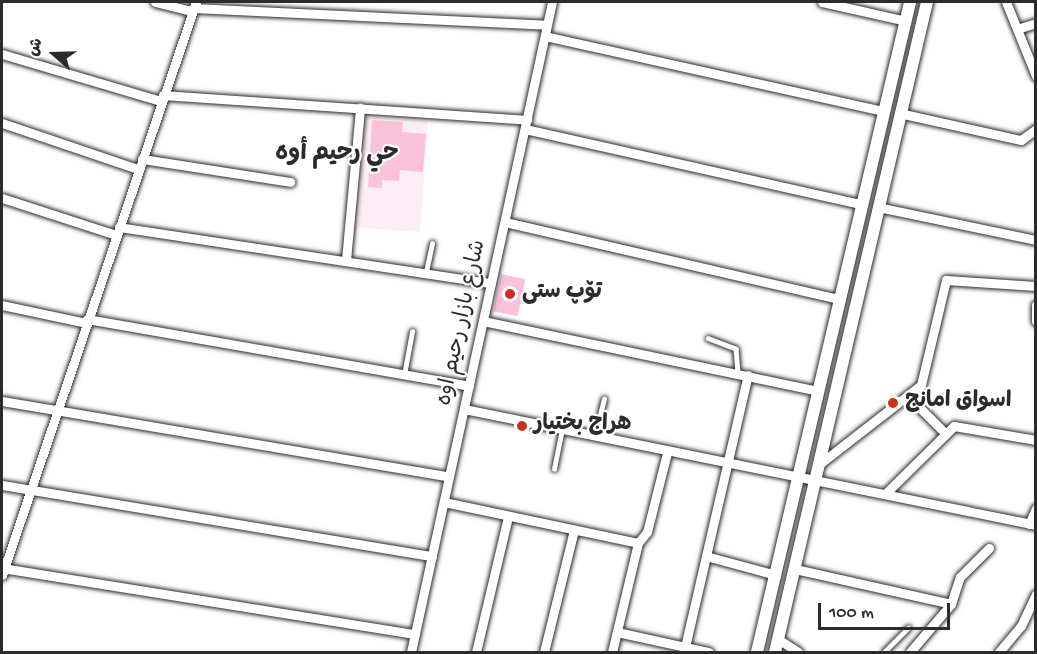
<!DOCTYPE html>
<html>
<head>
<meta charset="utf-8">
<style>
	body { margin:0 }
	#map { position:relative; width:1037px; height:654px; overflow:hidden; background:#fff; font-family:"Gochi Hand","Playpen Sans Arabic",sans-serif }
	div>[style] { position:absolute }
	.built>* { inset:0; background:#fdedf4; transform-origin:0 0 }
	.building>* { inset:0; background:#f9c2d9; transform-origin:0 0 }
	.roads { filter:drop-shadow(0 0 2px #2b2b2b) drop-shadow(0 0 2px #2b2b2b) }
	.service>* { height:4.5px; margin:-2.25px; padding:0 2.25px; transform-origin:2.25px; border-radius:2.25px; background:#fff }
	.minor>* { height:9px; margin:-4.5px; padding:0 4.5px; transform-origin:4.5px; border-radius:4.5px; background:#fff }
	.tertiary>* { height:12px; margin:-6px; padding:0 6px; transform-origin:6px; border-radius:6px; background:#fff }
	.dots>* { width:16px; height:16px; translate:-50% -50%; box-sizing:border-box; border:3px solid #fff; border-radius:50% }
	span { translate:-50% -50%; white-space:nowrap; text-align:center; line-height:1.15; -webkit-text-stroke:4.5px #fff; paint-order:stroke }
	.poi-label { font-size:22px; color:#2b2b2b; font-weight:700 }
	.left { translate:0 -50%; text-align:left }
	.street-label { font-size:22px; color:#2b2b2b }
	.neighbourhood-label { font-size:24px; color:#2b2b2b; font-weight:700 }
	.frame { position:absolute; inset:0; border:3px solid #2b2b2b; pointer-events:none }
	.north { position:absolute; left:24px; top:24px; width:60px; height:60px; -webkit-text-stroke:4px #fff; paint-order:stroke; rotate:290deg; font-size:16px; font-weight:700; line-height:24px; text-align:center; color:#2b2b2b }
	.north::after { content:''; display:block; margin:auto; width:21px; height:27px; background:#2b2b2b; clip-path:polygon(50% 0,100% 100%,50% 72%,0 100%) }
	.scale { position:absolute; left:818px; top:603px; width:132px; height:27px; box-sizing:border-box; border:3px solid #2b2b2b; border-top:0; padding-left:8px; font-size:18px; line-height:21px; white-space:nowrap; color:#2b2b2b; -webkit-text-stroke:4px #fff; paint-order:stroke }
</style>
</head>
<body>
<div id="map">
	<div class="built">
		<div style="left:366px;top:117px;width:62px;height:111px;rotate:4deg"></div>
	</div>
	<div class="building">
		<div style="clip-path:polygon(372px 120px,403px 122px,402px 132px,426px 134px,423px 172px,400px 170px,399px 181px,382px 180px,382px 188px,368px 187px)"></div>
		<div style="left:501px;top:274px;width:25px;height:38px;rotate:12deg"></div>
	</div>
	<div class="roads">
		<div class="service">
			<div style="left:426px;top:272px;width:29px;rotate:-78deg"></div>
			<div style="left:708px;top:338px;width:30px;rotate:21deg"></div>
			<div style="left:736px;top:349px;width:24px;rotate:85deg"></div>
			<div style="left:404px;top:375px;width:44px;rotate:-79.5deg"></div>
			<div style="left:595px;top:435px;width:37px;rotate:-76deg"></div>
			<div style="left:554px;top:469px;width:41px;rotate:-78.7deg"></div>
			<div style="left:884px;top:652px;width:34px;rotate:-45deg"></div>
		</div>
		<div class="minor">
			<div style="left:155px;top:2px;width:38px;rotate:14deg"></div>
			<div style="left:822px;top:2px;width:86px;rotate:12.7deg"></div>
			<div style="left:1006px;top:2px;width:80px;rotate:67.9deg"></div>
			<div style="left:193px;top:8px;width:354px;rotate:2.7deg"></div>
			<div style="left:1020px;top:28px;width:17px;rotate:-17deg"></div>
			<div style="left:545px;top:36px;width:347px;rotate:12.5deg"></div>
			<div style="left:2px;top:54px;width:166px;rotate:16.5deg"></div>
			<div style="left:163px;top:95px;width:365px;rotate:3.9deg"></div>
			<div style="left:899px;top:113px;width:125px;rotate:12.5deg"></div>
			<div style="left:1021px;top:140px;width:19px;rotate:-36deg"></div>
			<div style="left:2px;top:123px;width:144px;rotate:18.7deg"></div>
			<div style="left:525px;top:129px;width:344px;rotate:12.6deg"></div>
			<div style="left:142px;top:159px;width:150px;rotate:8.8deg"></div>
			<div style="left:2px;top:198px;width:120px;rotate:18deg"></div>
			<div style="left:878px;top:207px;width:161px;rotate:11.8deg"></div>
			<div style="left:505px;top:222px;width:343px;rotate:13deg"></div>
			<div style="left:119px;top:227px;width:376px;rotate:8.6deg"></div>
			<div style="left:346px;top:260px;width:153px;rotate:-84.7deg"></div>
			<div style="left:2px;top:305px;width:86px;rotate:12.1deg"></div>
			<div style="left:1036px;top:305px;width:16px;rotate:90deg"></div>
			<div style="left:87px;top:319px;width:388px;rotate:9.9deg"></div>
			<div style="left:483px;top:321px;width:342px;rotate:11.8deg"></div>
			<div style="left:908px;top:396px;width:51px;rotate:45deg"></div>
			<div style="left:2px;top:401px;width:453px;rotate:9.6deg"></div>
			<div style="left:464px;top:409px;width:584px;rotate:11.46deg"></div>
			<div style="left:817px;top:466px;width:132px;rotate:-37.9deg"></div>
			<div style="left:921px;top:385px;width:108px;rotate:-76.6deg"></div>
			<div style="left:946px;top:280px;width:90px;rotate:3.8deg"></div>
			<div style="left:2px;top:485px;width:436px;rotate:9.4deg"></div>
			<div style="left:887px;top:492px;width:94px;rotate:-44.6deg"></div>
			<div style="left:954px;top:426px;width:83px;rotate:9.7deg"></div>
			<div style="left:444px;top:502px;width:198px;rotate:11.9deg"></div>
			<div style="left:638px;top:543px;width:14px;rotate:-51deg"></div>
			<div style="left:647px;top:532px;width:81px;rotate:-75.8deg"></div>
			<div style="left:1029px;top:524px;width:17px;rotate:-66deg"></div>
			<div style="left:706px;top:556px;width:73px;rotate:15.2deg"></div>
			<div style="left:2px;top:568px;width:418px;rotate:9.1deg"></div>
			<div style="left:795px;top:569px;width:160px;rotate:12.6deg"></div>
			<div style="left:2px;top:575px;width:605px;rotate:-71.3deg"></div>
			<div style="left:617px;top:632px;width:94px;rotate:12.3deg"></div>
			<div style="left:778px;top:639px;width:24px;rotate:33deg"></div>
			<div style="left:685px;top:647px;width:279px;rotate:-77deg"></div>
			<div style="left:411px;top:652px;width:665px;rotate:-77.76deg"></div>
			<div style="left:476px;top:652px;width:139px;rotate:-76.7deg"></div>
			<div style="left:544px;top:652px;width:126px;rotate:-76.2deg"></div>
			<div style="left:612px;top:652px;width:112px;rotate:-76.6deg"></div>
			<div style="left:910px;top:652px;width:63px;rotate:-49.5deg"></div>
			<div style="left:951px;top:604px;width:28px;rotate:-72deg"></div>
			<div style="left:960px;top:577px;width:41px;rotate:-45deg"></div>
			<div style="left:999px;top:652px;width:34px;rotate:-50deg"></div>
			<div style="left:1021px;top:626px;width:35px;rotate:-65deg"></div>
		</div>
		<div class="tertiary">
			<div style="left:757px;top:652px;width:668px;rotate:-76.75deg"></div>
			<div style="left:775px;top:652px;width:668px;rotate:-76.84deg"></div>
		</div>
	</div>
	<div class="dots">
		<div style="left:510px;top:294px;background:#c8321e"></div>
		<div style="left:893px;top:403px;background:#c8321e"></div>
		<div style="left:522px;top:426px;background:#c8321e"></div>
	</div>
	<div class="poi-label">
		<span class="left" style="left:522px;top:294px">تۆپ ستی</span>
		<span class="left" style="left:905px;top:403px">اسواق امانج</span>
		<span class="left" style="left:534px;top:426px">هراج بختيار</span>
	</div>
	<div class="street-label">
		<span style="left:463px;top:323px;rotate:-78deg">شارع بازار رحيم اوه</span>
	</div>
	<div class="neighbourhood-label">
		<span style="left:337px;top:155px">حي رحيم أوه</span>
	</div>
	<div class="frame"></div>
	<div class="north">ش</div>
	<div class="scale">100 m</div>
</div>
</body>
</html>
